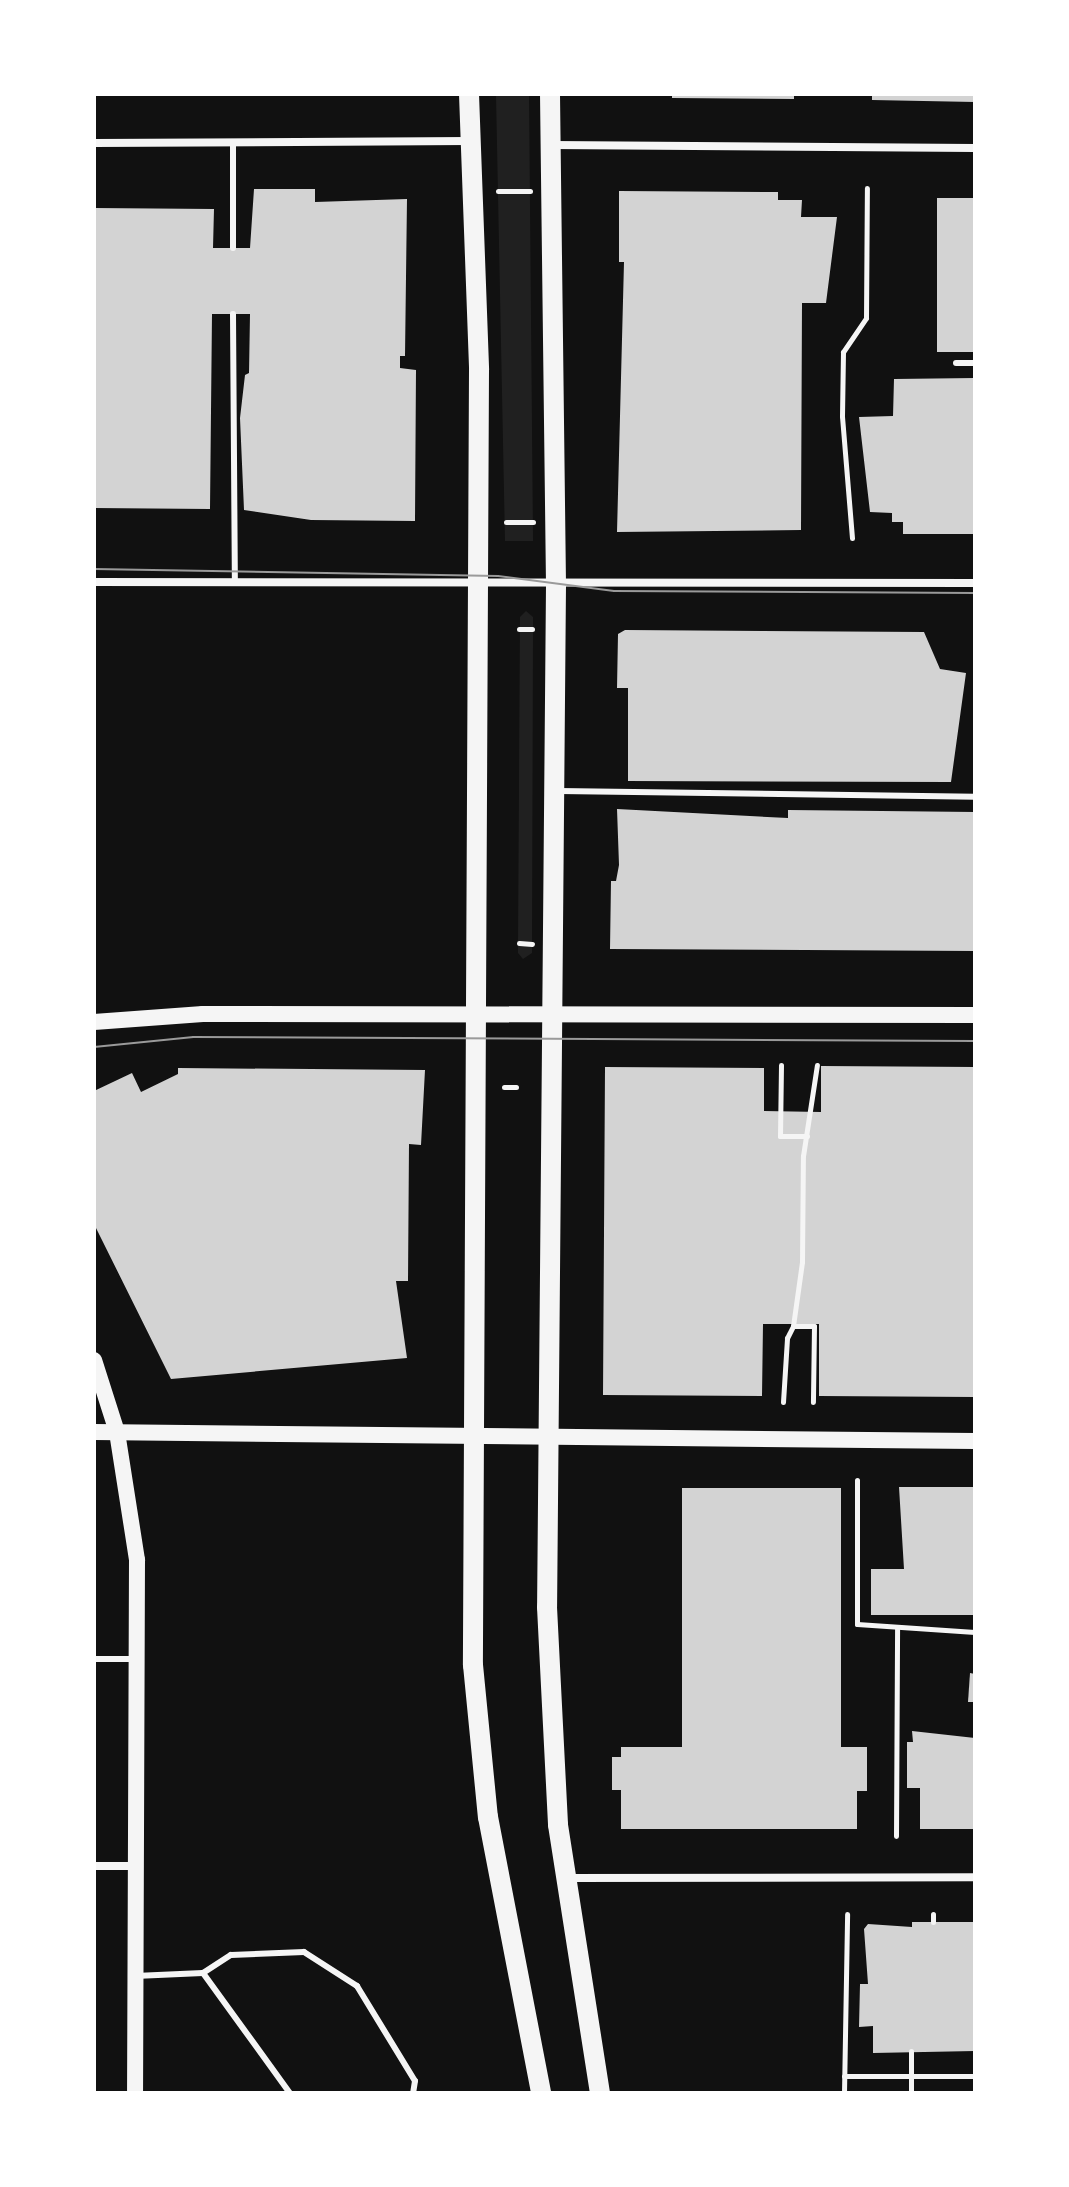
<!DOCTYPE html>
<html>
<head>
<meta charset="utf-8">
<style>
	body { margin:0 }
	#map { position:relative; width:1069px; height:2187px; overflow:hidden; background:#111; font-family:Jost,sans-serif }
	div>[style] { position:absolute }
	.green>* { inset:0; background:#202020 }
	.building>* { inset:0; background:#d3d3d3; transform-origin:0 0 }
	.path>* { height:5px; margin:-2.5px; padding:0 2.5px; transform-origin:2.5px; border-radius:2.5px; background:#f5f5f5 }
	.service>* { height:6px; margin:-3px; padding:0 3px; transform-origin:3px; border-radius:3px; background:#f5f5f5 }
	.minor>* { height:8px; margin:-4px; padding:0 4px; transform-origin:4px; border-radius:4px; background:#f5f5f5 }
	.secondary>* { height:16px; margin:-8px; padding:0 8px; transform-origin:8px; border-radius:8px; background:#f5f5f5 }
	.primary>* { height:20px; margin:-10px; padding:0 10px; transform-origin:10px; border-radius:10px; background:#f5f5f5 }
	.tram>* { height:2px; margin:-1px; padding:0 1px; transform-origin:1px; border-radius:1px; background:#9a9a9a }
	span { translate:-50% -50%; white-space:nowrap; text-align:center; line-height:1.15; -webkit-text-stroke:8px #fff; paint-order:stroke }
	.frame { position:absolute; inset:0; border:96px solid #fff; pointer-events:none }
</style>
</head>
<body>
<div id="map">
	<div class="green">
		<div style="clip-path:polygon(496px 94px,529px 94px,533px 541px,505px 541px)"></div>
		<div style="clip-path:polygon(526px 611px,533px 617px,532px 953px,523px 959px,518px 953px,520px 617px)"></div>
	</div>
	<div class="building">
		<div style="clip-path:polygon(672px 94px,794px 94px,794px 99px,672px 98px)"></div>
		<div style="clip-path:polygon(872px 94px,975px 94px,975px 102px,872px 100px)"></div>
		<div style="clip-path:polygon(254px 189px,315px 189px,315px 202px,407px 199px,405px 356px,400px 356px,400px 368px,416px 370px,415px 521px,311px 520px,244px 510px,240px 418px,245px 375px,249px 373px,250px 314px,212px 314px,210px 509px,94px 508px,94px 208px,214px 209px,213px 248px,250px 248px)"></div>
		<div style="clip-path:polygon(619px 191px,778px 192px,778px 200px,802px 200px,801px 217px,837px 217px,826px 303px,802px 303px,801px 530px,617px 532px,624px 262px,619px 262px)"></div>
		<div style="left:937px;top:198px;width:38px;height:154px"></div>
		<div style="clip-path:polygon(975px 378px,975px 534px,903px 534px,903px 522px,892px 522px,892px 513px,870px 512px,859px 417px,893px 416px,894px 379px)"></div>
		<div style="clip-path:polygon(625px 630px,924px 632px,940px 669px,966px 673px,951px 782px,628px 781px,628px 688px,617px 688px,618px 634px)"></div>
		<div style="clip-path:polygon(617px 809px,788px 818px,788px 810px,975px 812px,975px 951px,610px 949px,611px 881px,616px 881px,619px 865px)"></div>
		<div style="clip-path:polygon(821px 1066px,975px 1067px,975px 1397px,819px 1396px,819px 1324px,763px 1324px,762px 1396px,603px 1395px,605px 1067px,764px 1068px,764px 1111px,821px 1112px)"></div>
		<div style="clip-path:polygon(178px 1068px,425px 1070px,421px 1145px,409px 1144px,408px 1281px,396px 1281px,407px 1358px,171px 1379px,94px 1224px,94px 1091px,132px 1073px,141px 1092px,178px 1074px)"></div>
		<div style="clip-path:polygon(899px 1487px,975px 1487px,975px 1615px,871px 1615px,871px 1569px,904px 1569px)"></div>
		<div style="clip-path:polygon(682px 1488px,841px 1488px,841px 1747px,867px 1747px,867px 1791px,857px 1791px,857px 1829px,621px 1829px,621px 1790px,612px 1790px,612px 1757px,621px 1757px,621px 1747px,682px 1747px)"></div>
		<div style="clip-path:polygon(970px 1673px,975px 1674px,975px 1702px,968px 1702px)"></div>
		<div style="clip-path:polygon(912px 1731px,975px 1738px,975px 1829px,920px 1829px,920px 1788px,907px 1788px,907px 1742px,913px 1742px)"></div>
		<div style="clip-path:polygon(912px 1922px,975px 1922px,975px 2051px,873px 2053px,873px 2026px,859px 2027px,860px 1984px,868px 1984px,864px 1929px,868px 1924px,912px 1927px)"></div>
	</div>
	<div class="path">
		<div style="left:498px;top:191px;width:32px"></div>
		<div style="left:506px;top:522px;width:27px"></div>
		<div style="left:852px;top:538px;width:122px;rotate:-94.7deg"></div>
		<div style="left:842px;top:416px;width:64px;rotate:-89.1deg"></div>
		<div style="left:843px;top:352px;width:41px;rotate:-55.9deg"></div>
		<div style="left:866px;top:318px;width:130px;rotate:-89.6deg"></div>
		<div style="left:519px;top:629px;width:13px"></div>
		<div style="left:519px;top:943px;width:13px;rotate:4deg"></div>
		<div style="left:781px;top:1065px;width:71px;rotate:90.8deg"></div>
		<div style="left:780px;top:1136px;width:27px"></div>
		<div style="left:504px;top:1087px;width:12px"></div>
		<div style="left:793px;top:1326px;width:21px"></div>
		<div style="left:814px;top:1326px;width:76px;rotate:90.8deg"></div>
		<div style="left:783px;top:1402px;width:64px;rotate:-86.4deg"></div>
		<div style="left:787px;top:1338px;width:13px;rotate:-63deg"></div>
		<div style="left:793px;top:1326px;width:65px;rotate:-82deg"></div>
		<div style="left:802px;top:1262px;width:106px;rotate:-89.5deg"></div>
		<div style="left:803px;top:1156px;width:92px;rotate:-81.3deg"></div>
		<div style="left:857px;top:1480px;width:144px;rotate:90deg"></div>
		<div style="left:857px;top:1624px;width:118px;rotate:3.9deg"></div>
		<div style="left:896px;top:1836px;width:209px;rotate:-89.7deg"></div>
		<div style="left:933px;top:1914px;width:8px;rotate:90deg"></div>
		<div style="left:911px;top:2051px;width:42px;rotate:90deg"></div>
		<div style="left:844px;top:2076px;width:131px"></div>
		<div style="left:844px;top:2093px;width:179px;rotate:-89deg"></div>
	</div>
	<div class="service">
		<div style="left:233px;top:142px;width:106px;rotate:90deg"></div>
		<div style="left:233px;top:314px;width:268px;rotate:89.6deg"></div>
		<div style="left:956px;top:363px;width:19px"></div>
		<div style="left:559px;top:791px;width:416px;rotate:0.8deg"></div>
		<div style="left:94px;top:1659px;width:40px"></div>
		<div style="left:203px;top:1973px;width:148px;rotate:54.1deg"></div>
		<div style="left:135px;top:1976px;width:68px;rotate:-2.5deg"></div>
		<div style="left:203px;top:1973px;width:33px;rotate:-33deg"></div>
		<div style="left:231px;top:1955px;width:73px;rotate:-2.4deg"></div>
		<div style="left:304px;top:1952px;width:63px;rotate:32.7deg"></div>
		<div style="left:357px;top:1986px;width:111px;rotate:58.6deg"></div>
		<div style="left:415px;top:2081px;width:12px;rotate:99deg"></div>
	</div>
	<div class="minor">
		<div style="left:94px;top:143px;width:376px;rotate:-0.3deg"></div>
		<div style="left:552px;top:145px;width:423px;rotate:0.4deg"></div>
		<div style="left:94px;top:582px;width:881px;rotate:0.07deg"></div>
		<div style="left:94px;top:1866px;width:40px"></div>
		<div style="left:568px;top:1878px;width:407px;rotate:-0.1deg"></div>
	</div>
	<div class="secondary">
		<div style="left:94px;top:1022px;width:109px;rotate:-4.2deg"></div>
		<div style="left:203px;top:1014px;width:772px;rotate:0.07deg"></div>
		<div style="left:94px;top:1360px;width:76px;rotate:72.3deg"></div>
		<div style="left:117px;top:1432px;width:130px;rotate:81.1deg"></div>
		<div style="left:137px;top:1560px;width:533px;rotate:90.21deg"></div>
		<div style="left:94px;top:1432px;width:881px;rotate:0.59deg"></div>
	</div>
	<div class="primary">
		<div style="left:469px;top:94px;width:276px;rotate:87.9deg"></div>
		<div style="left:479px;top:370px;width:1295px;rotate:90.27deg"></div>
		<div style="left:473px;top:1665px;width:153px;rotate:84.4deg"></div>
		<div style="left:488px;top:1817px;width:281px;rotate:79.1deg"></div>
		<div style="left:550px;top:94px;width:491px;rotate:89.3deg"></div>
		<div style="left:556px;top:585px;width:1022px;rotate:90.5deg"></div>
		<div style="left:547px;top:1607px;width:218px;rotate:87.1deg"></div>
		<div style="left:558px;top:1825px;width:271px;rotate:81.1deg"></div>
	</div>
	<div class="tram">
		<div style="left:94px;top:569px;width:404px;rotate:1deg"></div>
		<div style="left:498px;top:576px;width:117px;rotate:7.4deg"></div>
		<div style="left:614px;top:591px;width:361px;rotate:0.3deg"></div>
		<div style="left:94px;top:1047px;width:100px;rotate:-5.8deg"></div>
		<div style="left:193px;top:1037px;width:782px;rotate:0.29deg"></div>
	</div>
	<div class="frame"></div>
</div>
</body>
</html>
